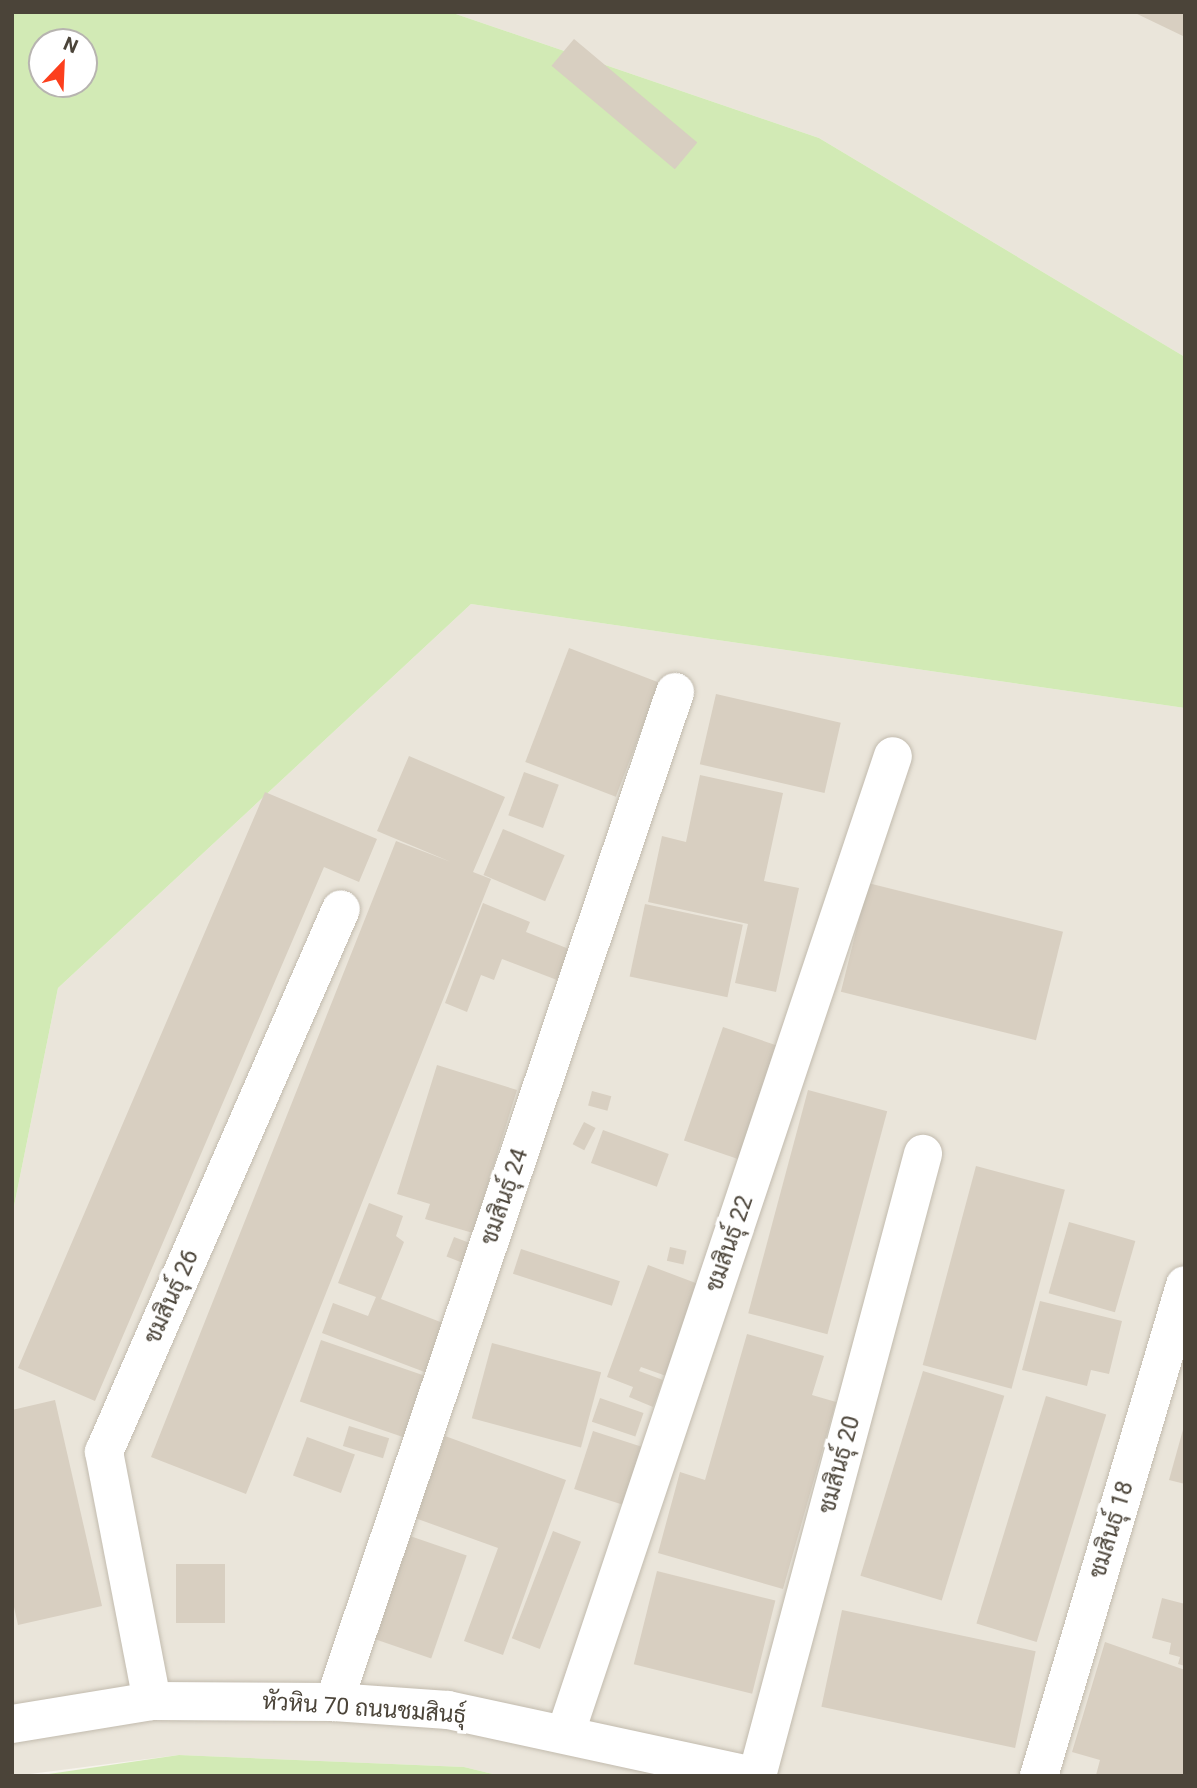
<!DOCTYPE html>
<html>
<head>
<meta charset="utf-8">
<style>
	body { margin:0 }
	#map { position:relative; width:1197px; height:1788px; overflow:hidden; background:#f6f3ec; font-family:Roboto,Sarabun,sans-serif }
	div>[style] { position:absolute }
	.residential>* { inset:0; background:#eae5da }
	.green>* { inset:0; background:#d2eab5 }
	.building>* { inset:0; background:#d8cfc1; transform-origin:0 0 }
	.roads { filter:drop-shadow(0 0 2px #c2bbae) drop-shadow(0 0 2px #c2bbae) }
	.street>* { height:38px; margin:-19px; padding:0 19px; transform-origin:19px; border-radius:19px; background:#fff }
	span { translate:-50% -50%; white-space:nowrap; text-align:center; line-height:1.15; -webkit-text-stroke:7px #fff; paint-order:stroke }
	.street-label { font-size:23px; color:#4b4439 }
	.frame { position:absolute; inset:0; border:14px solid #4b4439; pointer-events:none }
	.north { position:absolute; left:28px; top:28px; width:70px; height:70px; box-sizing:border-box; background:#fff; border:2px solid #b7b4b0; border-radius:50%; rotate:23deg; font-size:19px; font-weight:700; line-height:28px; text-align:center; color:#4b4439 }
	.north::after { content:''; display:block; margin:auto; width:24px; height:32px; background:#fc3f1d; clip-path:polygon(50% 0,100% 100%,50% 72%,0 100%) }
</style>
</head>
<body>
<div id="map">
	<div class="residential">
		<div style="clip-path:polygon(450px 12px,1185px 12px,1185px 357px,819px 138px)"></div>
		<div style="clip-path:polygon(471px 604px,1185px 708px,1185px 1776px,501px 1776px,464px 1767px,179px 1755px,14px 1776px,12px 1216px,58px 988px)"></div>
	</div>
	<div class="green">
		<div style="clip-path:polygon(evenodd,12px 12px,450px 12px,819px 138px,1185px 357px,1185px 708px,471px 604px,58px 988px,12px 1216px,12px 12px,42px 42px,84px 42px,84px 84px,42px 84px,42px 42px)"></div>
		<div style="clip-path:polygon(179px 1755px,464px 1767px,501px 1776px,35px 1776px)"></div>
	</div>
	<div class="building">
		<div style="clip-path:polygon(1133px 12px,1185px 12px,1185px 37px)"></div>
		<div style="left:574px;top:39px;width:161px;height:35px;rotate:40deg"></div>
		<div style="left:569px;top:648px;width:97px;height:122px;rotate:21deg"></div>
		<div style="left:716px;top:694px;width:128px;height:72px;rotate:13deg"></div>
		<div style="clip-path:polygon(409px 756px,505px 797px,473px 872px,491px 879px,246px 1494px,151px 1457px,396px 841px,451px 862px,377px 831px)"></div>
		<div style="left:524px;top:772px;width:37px;height:46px;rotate:20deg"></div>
		<div style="clip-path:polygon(700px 775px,783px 793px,764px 881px,799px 888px,776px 992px,735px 983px,748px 924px,648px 902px,662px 836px,686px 842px)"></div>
		<div style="clip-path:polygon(265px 792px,377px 839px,359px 882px,324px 867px,95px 1401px,18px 1368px)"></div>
		<div style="left:503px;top:829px;width:67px;height:50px;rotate:23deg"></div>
		<div style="left:868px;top:883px;width:201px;height:112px;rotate:14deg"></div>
		<div style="clip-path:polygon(483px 903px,530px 922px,526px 932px,569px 949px,557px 980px,502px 959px,494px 980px,481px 975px,467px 1012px,445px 1003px)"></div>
		<div style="left:645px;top:904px;width:100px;height:74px;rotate:12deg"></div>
		<div style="left:723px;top:1027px;width:64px;height:120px;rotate:19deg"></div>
		<div style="clip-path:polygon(437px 1065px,517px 1090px,473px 1233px,425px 1219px,430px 1204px,397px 1194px)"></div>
		<div style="left:808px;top:1090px;width:82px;height:231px;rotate:15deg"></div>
		<div style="left:592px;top:1091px;width:20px;height:15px;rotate:15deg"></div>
		<div style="left:584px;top:1122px;width:13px;height:25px;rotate:27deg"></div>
		<div style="left:603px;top:1130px;width:70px;height:35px;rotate:20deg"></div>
		<div style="left:976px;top:1166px;width:92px;height:206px;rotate:15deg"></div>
		<div style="clip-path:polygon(369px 1203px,403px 1216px,396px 1236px,404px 1242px,381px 1299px,443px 1323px,435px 1376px,322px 1333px,333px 1303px,368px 1316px,376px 1297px,338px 1283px)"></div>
		<div style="left:1069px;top:1222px;width:69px;height:74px;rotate:16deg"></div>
		<div style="left:454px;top:1237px;width:26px;height:21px;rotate:21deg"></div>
		<div style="left:670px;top:1247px;width:17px;height:14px;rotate:13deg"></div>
		<div style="left:521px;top:1249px;width:104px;height:26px;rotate:18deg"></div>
		<div style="clip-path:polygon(648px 1265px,701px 1285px,669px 1377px,641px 1367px,639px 1371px,663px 1380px,653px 1407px,629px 1397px,633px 1387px,607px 1377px)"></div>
		<div style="clip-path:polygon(1040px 1301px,1122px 1321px,1109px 1374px,1091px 1370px,1087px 1386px,1022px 1370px)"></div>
		<div style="clip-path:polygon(747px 1334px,824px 1356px,812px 1395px,836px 1402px,783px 1589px,658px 1553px,680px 1472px,705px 1480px)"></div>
		<div style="left:321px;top:1340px;width:115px;height:65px;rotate:19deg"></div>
		<div style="left:492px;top:1343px;width:113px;height:78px;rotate:15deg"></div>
		<div style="left:923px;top:1371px;width:85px;height:214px;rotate:17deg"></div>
		<div style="left:1046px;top:1396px;width:63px;height:238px;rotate:17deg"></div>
		<div style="left:600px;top:1398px;width:46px;height:25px;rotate:19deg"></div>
		<div style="clip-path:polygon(55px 1400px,102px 1606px,18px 1625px,12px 1598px,12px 1410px)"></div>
		<div style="left:349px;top:1426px;width:42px;height:21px;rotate:17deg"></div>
		<div style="clip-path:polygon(1184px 1426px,1185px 1426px,1185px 1484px,1169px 1480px)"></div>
		<div style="left:593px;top:1431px;width:61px;height:61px;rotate:18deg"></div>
		<div style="clip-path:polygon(445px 1436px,566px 1480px,503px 1655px,464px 1641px,498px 1548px,415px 1518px)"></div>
		<div style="left:307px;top:1437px;width:51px;height:41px;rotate:20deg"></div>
		<div style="left:553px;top:1531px;width:30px;height:115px;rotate:21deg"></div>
		<div style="left:410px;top:1536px;width:60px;height:109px;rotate:19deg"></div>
		<div style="left:176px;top:1564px;width:49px;height:59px"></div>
		<div style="left:657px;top:1571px;width:122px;height:96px;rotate:14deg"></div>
		<div style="clip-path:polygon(1162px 1598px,1185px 1604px,1185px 1666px,1178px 1664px,1180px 1657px,1169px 1654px,1171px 1643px,1152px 1638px)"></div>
		<div style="left:842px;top:1610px;width:198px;height:99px;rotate:12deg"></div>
		<div style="clip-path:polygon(1105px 1642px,1185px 1670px,1185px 1776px,1100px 1776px,1096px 1775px,1100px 1760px,1072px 1752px)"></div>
	</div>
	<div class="roads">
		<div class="street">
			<div style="left:152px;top:1701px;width:254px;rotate:-100.9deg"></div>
			<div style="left:104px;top:1452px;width:592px;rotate:-66.42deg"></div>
			<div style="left:334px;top:1702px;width:1066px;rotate:-71.34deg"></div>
			<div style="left:12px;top:1724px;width:142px;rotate:-9.3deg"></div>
			<div style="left:152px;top:1701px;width:182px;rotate:0.3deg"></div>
			<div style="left:334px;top:1702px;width:114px;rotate:4deg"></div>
			<div style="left:448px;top:1710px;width:313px;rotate:12.2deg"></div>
			<div style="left:566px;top:1732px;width:1029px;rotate:-71.48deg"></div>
			<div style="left:757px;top:1776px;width:644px;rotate:-75.06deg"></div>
			<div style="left:1039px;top:1776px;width:512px;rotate:-73.44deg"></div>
		</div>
	</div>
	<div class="street-label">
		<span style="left:505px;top:1197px;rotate:-71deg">ชมสินธุ์ 24</span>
		<span style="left:730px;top:1244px;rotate:-71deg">ชมสินธุ์ 22</span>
		<span style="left:172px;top:1297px;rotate:-66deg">ชมสินธุ์ 26</span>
		<span style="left:840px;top:1465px;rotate:-75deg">ชมสินธุ์ 20</span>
		<span style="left:1112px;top:1530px;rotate:-73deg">ชมสินธุ์ 18</span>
		<span style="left:364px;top:1709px;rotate:4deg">หัวหิน 70 ถนนชมสินธุ์</span>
	</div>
	<div class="frame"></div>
	<div class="north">N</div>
</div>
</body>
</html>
